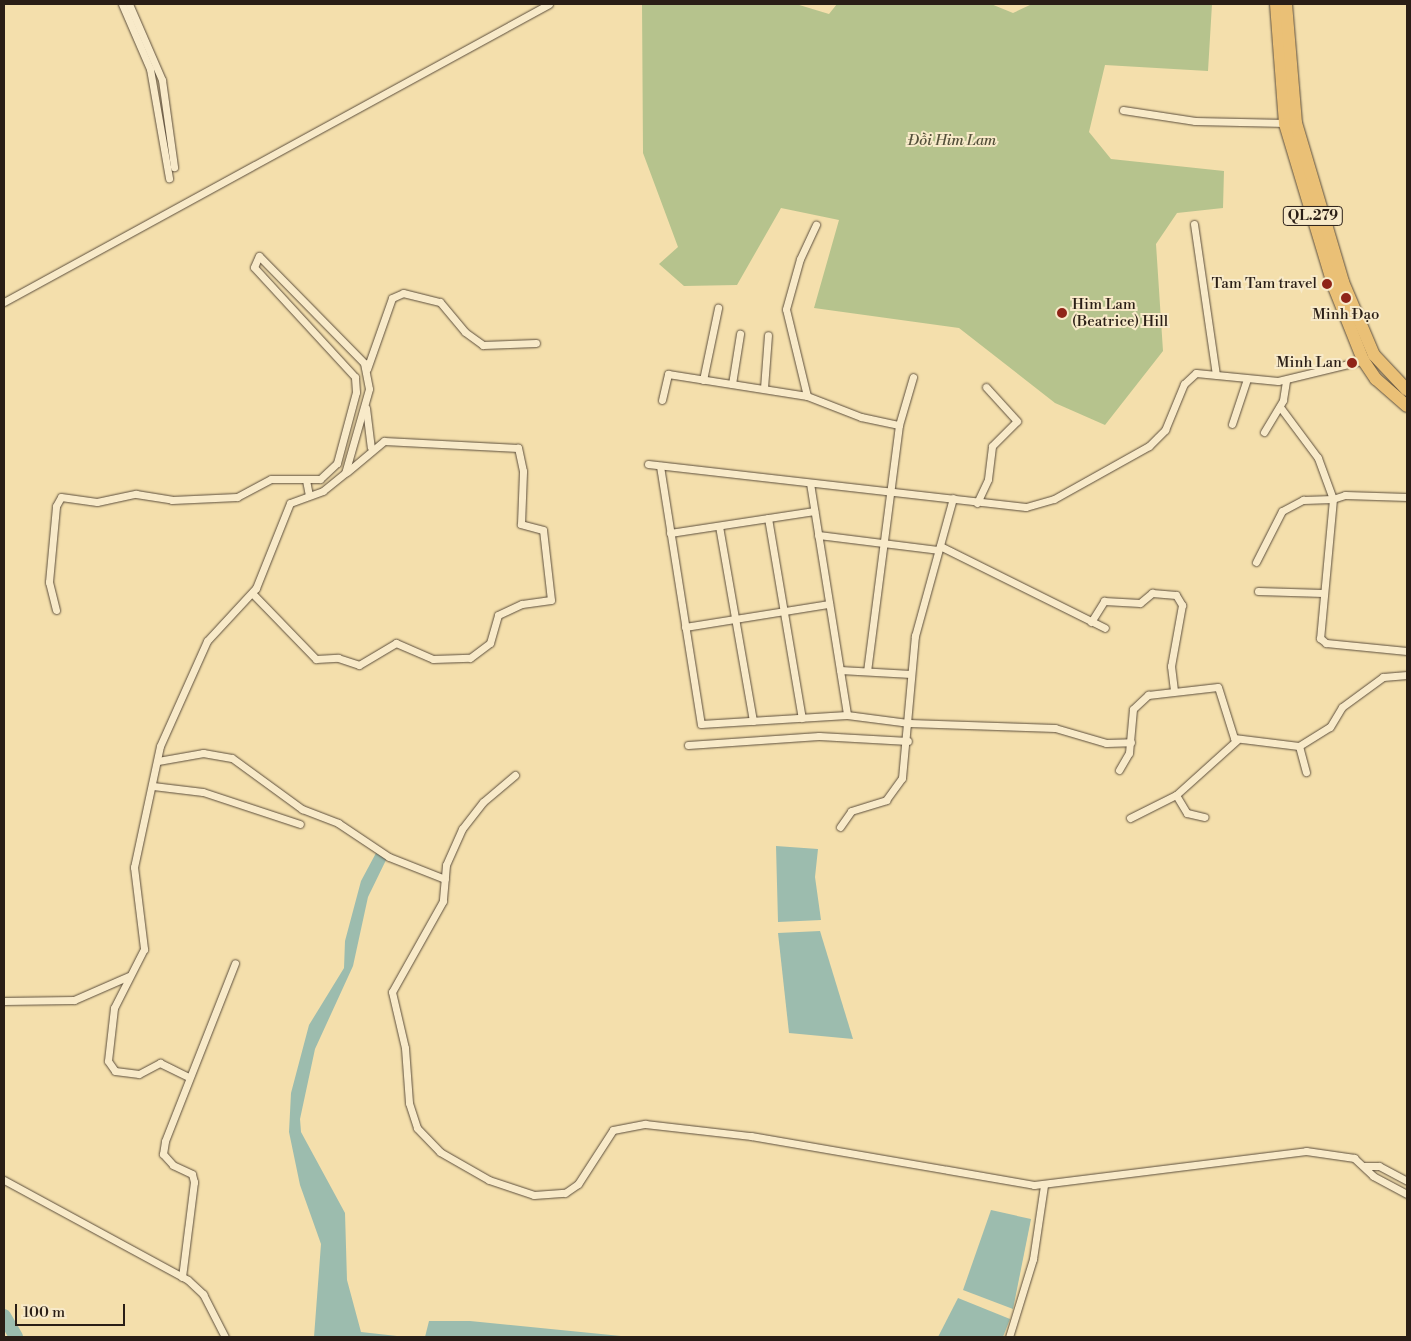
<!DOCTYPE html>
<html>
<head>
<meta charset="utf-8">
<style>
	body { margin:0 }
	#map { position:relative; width:1411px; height:1341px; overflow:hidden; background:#f4dfac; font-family:"Libre Bodoni",serif }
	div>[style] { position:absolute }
	.green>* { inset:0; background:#b6c38d }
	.water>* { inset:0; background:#9cbcae }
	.river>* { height:14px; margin:-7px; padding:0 7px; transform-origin:7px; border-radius:7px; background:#9cbcae }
	.roads { filter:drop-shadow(0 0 1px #5c4e3c) drop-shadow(0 0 1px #5c4e3c) }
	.street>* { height:7px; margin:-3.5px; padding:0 3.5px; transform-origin:3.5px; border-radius:3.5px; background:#f8eac9 }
	.highway>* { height:12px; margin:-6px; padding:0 6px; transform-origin:6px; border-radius:6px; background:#eac076 }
	.dots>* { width:14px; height:14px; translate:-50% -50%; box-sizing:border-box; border:2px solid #f8eac9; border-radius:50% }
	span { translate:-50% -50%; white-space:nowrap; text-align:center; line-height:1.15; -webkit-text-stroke:4px #f8eac9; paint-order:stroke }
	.shield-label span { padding:1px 4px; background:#f8eac9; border:1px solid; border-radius:4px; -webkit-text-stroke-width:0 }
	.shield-label { font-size:14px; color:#2a1e16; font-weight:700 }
	.park-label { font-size:15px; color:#54503a; font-style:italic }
	.poi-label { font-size:15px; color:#2a1e16 }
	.right { translate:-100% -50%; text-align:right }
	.left { translate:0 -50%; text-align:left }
	.frame { position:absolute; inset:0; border:5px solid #2a1e16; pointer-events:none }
	.scale { position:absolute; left:15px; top:1304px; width:110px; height:22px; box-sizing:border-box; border:2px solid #2a1e16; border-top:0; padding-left:6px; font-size:15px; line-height:18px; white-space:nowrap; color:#2a1e16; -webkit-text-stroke:4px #f8eac9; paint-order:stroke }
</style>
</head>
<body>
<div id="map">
	<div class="green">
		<div style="clip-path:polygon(642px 4px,796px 4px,829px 14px,837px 4px,991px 4px,1013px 13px,1032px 4px,1212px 4px,1208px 71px,1105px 65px,1089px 132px,1111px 159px,1224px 171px,1223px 208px,1177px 213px,1156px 244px,1163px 351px,1105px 425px,1055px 403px,959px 328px,814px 308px,839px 220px,781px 208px,737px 285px,684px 286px,659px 264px,678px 247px,643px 153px)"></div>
	</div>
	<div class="water">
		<div style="clip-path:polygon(776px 846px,818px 849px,815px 877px,821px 920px,778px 922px)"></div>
		<div style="clip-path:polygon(376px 853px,387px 858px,368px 897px,353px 966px,315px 1049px,300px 1119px,301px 1132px,345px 1213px,347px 1280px,361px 1332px,406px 1337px,314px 1337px,321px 1244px,300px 1185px,289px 1132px,291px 1093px,309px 1025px,344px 968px,345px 941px,361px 881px)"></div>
		<div style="clip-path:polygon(820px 931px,853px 1039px,789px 1033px,778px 933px)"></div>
		<div style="clip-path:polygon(991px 1210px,1031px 1219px,1013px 1309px,963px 1290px)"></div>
		<div style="clip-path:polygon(958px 1298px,1010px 1319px,1003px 1337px,938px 1337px)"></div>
		<div style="clip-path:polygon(429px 1321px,470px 1321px,631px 1337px,425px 1337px)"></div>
	</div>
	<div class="river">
		<div style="left:4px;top:1316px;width:24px;rotate:60deg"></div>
	</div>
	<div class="roads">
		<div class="street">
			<div style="left:122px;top:4px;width:71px;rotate:66.7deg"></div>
			<div style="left:150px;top:69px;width:111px;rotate:80.1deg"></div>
			<div style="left:129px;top:4px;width:83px;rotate:66.5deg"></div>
			<div style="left:162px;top:80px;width:88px;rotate:82.1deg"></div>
			<div style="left:1123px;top:110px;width:73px;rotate:8.7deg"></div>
			<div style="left:1195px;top:121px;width:91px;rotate:1.3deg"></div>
			<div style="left:1194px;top:224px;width:152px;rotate:81.7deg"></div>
			<div style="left:4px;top:302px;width:621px;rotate:-28.67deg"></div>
			<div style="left:367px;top:369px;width:75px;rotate:-70.6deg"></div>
			<div style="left:392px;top:298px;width:12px;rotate:-24deg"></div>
			<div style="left:403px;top:293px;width:38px;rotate:14deg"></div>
			<div style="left:440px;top:302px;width:39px;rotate:50deg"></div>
			<div style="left:465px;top:332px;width:22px;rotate:36deg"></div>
			<div style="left:483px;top:345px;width:53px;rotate:-2.2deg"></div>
			<div style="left:703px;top:380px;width:74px;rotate:-78.2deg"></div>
			<div style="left:732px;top:384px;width:51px;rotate:-80.9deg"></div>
			<div style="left:764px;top:388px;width:53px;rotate:-85.7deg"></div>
			<div style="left:807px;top:396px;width:89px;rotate:-103.6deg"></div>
			<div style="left:786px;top:309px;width:52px;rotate:-74.4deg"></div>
			<div style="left:800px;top:259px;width:38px;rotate:-65deg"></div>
			<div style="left:662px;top:400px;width:27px;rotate:-77deg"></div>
			<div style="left:668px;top:374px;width:141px;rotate:9deg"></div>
			<div style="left:807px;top:396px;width:58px;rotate:21.3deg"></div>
			<div style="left:861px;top:417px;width:39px;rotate:12deg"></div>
			<div style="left:899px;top:425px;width:248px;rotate:97.4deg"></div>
			<div style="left:366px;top:408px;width:39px;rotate:83deg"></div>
			<div style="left:1232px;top:424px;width:47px;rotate:-71.6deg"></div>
			<div style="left:899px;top:425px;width:50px;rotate:-73.7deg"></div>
			<div style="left:1264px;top:432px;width:37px;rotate:-59deg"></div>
			<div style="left:1283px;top:400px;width:19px;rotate:-81deg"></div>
			<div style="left:648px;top:464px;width:380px;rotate:6.5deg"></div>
			<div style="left:1026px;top:507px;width:29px;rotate:-16deg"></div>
			<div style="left:1054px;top:499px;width:109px;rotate:-29.2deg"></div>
			<div style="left:1149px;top:446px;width:23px;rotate:-45deg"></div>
			<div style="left:1165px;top:430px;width:50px;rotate:-67.6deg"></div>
			<div style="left:1184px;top:384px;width:16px;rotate:-43deg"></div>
			<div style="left:1196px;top:373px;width:82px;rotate:5.6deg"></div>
			<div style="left:1278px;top:381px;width:89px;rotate:-13.6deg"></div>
			<div style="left:660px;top:466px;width:261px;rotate:81deg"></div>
			<div style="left:701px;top:724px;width:146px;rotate:-3.5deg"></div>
			<div style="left:847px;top:715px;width:63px;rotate:7.4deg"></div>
			<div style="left:909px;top:723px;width:146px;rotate:2deg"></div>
			<div style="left:1055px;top:728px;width:53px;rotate:16.4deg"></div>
			<div style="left:1106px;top:743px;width:25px;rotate:-2deg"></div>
			<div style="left:306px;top:480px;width:15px;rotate:79deg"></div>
			<div style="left:810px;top:483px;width:235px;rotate:80.9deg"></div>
			<div style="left:1407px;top:497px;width:62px;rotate:-178.2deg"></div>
			<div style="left:1345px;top:495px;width:13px;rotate:162deg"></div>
			<div style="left:1333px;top:499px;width:140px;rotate:95.3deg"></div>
			<div style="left:1320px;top:638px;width:8px;rotate:40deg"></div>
			<div style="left:1326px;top:643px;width:81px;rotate:5.6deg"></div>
			<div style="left:977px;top:503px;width:26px;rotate:-65deg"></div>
			<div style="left:988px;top:479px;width:33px;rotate:-83deg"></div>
			<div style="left:992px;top:446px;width:35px;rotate:-45deg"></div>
			<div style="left:1017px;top:421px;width:46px;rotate:-132.4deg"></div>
			<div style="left:768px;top:518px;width:203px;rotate:80.4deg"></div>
			<div style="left:719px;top:526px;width:198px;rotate:80.1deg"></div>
			<div style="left:670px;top:533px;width:146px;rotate:-8.7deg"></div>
			<div style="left:818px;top:535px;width:121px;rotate:7.1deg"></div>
			<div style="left:940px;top:546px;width:184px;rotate:26.4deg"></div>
			<div style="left:1256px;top:562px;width:57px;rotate:-63deg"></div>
			<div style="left:1282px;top:511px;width:24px;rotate:-28deg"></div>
			<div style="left:1303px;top:500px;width:30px;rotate:-2deg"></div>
			<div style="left:1333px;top:499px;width:44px;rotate:-110.1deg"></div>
			<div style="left:1318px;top:458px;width:64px;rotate:-126.7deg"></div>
			<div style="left:1258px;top:591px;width:65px;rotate:1.8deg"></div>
			<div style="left:252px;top:593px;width:92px;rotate:45.9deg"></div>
			<div style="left:316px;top:659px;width:22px;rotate:-3deg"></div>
			<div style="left:338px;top:658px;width:22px;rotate:18deg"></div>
			<div style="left:359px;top:665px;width:43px;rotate:-30.7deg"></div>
			<div style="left:396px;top:643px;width:40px;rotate:23.4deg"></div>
			<div style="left:433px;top:659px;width:37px;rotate:-2deg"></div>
			<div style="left:470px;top:658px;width:25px;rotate:-37deg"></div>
			<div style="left:490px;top:643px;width:29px;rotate:-74deg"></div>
			<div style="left:498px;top:615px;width:26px;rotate:-25deg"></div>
			<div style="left:522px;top:604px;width:29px;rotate:-8deg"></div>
			<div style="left:551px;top:600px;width:70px;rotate:-96.5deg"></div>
			<div style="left:543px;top:530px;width:23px;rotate:-165deg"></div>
			<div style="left:521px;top:524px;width:53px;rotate:-87.8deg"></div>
			<div style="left:523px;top:471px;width:24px;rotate:-102deg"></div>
			<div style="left:518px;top:448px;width:134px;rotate:-177deg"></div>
			<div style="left:384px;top:441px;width:48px;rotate:140deg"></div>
			<div style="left:56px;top:610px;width:29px;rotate:-104deg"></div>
			<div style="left:49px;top:582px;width:76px;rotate:-84.7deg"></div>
			<div style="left:56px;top:506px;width:10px;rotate:-61deg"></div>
			<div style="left:61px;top:497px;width:36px;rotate:8deg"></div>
			<div style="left:97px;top:502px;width:40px;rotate:-12deg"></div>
			<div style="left:136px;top:494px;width:36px;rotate:9deg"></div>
			<div style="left:172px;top:500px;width:65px;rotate:-2.6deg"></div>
			<div style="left:237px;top:497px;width:38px;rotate:-28deg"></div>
			<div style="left:271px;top:479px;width:49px"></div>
			<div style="left:320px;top:479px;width:23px;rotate:-43deg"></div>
			<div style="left:337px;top:463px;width:73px;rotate:-75deg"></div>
			<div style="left:356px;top:392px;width:15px;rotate:-94deg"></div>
			<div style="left:355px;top:377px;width:149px;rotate:-132.6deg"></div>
			<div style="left:254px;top:267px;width:12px;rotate:-66deg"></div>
			<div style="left:259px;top:256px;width:150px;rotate:45.5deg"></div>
			<div style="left:364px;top:363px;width:26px;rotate:79deg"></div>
			<div style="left:369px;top:389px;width:87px;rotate:105.9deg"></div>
			<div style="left:345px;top:473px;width:28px;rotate:141deg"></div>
			<div style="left:323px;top:491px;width:35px;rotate:160deg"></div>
			<div style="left:290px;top:503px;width:92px;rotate:111.8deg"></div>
			<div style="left:256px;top:588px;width:72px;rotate:132.8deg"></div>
			<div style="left:207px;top:641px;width:115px;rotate:114.1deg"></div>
			<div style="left:160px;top:746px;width:124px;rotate:102.1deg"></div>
			<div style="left:134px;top:867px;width:83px;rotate:83deg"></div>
			<div style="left:144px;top:949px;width:66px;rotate:117deg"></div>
			<div style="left:114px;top:1008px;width:53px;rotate:96.5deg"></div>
			<div style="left:108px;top:1061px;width:12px;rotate:55deg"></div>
			<div style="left:115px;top:1071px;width:24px;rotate:7deg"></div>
			<div style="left:139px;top:1074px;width:24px;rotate:-28deg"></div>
			<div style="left:160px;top:1063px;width:32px;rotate:26deg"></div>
			<div style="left:1091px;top:622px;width:25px;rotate:-58deg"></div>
			<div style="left:1104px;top:601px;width:36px;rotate:3deg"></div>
			<div style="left:1140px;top:603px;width:16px;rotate:-40deg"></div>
			<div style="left:1152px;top:593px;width:24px;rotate:5deg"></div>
			<div style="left:1176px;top:595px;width:12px;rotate:59deg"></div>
			<div style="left:1182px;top:605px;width:62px;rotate:100.2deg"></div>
			<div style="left:1171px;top:666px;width:24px;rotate:83deg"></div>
			<div style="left:685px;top:627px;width:146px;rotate:-9.1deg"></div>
			<div style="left:840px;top:670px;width:71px;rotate:3.2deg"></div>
			<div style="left:688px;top:745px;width:131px;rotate:-3.9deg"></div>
			<div style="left:819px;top:736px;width:89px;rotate:3.2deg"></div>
			<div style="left:1299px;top:746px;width:27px;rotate:75deg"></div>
			<div style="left:158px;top:761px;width:46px;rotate:-10.1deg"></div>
			<div style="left:203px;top:753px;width:29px;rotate:10deg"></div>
			<div style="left:232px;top:758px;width:87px;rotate:36.1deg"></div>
			<div style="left:302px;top:809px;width:39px;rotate:21deg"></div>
			<div style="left:338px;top:823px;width:61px;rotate:33.7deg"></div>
			<div style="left:389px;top:857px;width:60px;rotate:21.4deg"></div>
			<div style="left:1119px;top:770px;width:20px;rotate:-60deg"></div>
			<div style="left:1129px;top:753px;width:44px;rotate:-84.8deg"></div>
			<div style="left:1133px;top:709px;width:21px;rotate:-43deg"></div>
			<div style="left:1148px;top:695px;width:70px;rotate:-6.5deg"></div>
			<div style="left:1218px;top:687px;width:53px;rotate:72.6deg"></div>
			<div style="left:1234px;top:738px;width:65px;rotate:7deg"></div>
			<div style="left:1299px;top:746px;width:36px;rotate:-32deg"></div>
			<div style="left:1330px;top:727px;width:23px;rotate:-59deg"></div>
			<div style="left:1342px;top:707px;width:51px;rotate:-36.2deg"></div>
			<div style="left:1383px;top:677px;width:24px;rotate:-5deg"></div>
			<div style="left:515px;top:775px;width:42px;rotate:139.8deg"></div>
			<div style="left:483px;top:802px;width:34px;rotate:128deg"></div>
			<div style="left:462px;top:829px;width:39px;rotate:114deg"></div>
			<div style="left:446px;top:865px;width:36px;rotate:95deg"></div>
			<div style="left:443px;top:901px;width:104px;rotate:119.3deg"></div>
			<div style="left:392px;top:992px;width:57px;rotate:76.9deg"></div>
			<div style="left:405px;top:1048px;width:55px;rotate:85.8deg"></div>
			<div style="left:409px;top:1103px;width:26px;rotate:72deg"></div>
			<div style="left:417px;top:1128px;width:33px;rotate:46deg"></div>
			<div style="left:440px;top:1152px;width:56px;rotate:29.7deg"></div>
			<div style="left:489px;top:1180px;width:47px;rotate:18.4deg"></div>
			<div style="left:534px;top:1195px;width:31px;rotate:-4deg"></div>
			<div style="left:565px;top:1193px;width:16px;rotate:-35deg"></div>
			<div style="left:578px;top:1184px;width:64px;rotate:-57.1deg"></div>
			<div style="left:613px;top:1130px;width:33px;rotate:-11deg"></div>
			<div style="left:645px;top:1124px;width:107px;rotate:6.5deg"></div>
			<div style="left:751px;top:1136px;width:287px;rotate:9.8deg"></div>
			<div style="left:1034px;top:1185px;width:274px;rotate:-7.1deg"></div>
			<div style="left:1306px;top:1151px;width:49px;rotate:8.3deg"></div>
			<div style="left:1354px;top:1158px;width:26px;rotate:43deg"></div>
			<div style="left:1373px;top:1176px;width:38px;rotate:28deg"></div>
			<div style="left:153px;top:786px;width:50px;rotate:6.8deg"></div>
			<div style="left:203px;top:792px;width:102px;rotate:18.3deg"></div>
			<div style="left:1176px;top:795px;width:21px;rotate:59deg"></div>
			<div style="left:1187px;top:813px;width:18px;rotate:13deg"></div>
			<div style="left:1130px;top:818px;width:51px;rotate:-26.6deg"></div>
			<div style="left:1176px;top:795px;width:82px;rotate:-42deg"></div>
			<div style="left:840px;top:827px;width:19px;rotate:-55deg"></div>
			<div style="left:851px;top:811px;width:37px;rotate:-17deg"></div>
			<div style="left:886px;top:800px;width:27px;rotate:-54deg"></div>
			<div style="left:902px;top:778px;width:143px;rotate:-84.8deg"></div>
			<div style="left:915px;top:636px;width:143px;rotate:-74.6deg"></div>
			<div style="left:4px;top:1001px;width:70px;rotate:-0.8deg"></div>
			<div style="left:74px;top:1000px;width:60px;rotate:-23.6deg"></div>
			<div style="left:1364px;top:1166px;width:15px"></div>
			<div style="left:1379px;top:1166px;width:32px;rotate:28deg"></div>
			<div style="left:4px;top:1180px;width:209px;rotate:28.5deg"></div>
			<div style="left:188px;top:1280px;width:21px;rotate:43deg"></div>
			<div style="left:203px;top:1294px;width:48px;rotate:62.9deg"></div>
			<div style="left:182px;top:1277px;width:96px;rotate:-82.8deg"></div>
			<div style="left:194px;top:1182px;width:8px;rotate:-104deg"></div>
			<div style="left:192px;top:1174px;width:21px;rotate:-155deg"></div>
			<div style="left:173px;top:1165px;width:15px;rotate:-132deg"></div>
			<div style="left:163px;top:1154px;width:13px;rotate:-81deg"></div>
			<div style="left:165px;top:1141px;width:191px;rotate:-68.5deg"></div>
			<div style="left:1009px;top:1337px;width:82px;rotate:-72.9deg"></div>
			<div style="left:1033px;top:1259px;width:75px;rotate:-81.5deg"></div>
		</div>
		<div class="highway">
			<div style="left:1276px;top:4px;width:120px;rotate:85.7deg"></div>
			<div style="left:1285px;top:124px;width:170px;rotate:73.3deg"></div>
			<div style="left:1334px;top:287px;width:79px;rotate:68.3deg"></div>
			<div style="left:1363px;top:360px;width:23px;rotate:56deg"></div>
			<div style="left:1376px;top:379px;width:41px;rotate:41.1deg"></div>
			<div style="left:1286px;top:4px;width:119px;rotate:85.2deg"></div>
			<div style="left:1296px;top:123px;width:166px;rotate:73.5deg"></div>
			<div style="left:1343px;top:282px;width:79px;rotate:67deg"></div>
			<div style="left:1374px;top:355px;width:48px;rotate:46.7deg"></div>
		</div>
	</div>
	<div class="dots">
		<div style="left:1327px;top:284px;background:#8f2418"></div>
		<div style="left:1346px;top:298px;background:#8f2418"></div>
		<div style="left:1062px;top:313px;background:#8f2418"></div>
		<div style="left:1352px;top:363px;background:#8f2418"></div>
	</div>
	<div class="shield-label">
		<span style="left:1313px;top:216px">QL.279</span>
	</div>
	<div class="park-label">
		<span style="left:952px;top:141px">Đồi Him Lam</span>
	</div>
	<div class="poi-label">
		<span class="right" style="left:1317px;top:284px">Tam Tam travel</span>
		<span class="left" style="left:1072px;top:313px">Him Lam<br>(Beatrice) Hill</span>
		<span style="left:1346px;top:315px">Minh Đạo</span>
		<span class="right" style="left:1342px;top:363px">Minh Lan</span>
	</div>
	<div class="frame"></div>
	<div class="scale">100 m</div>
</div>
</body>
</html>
